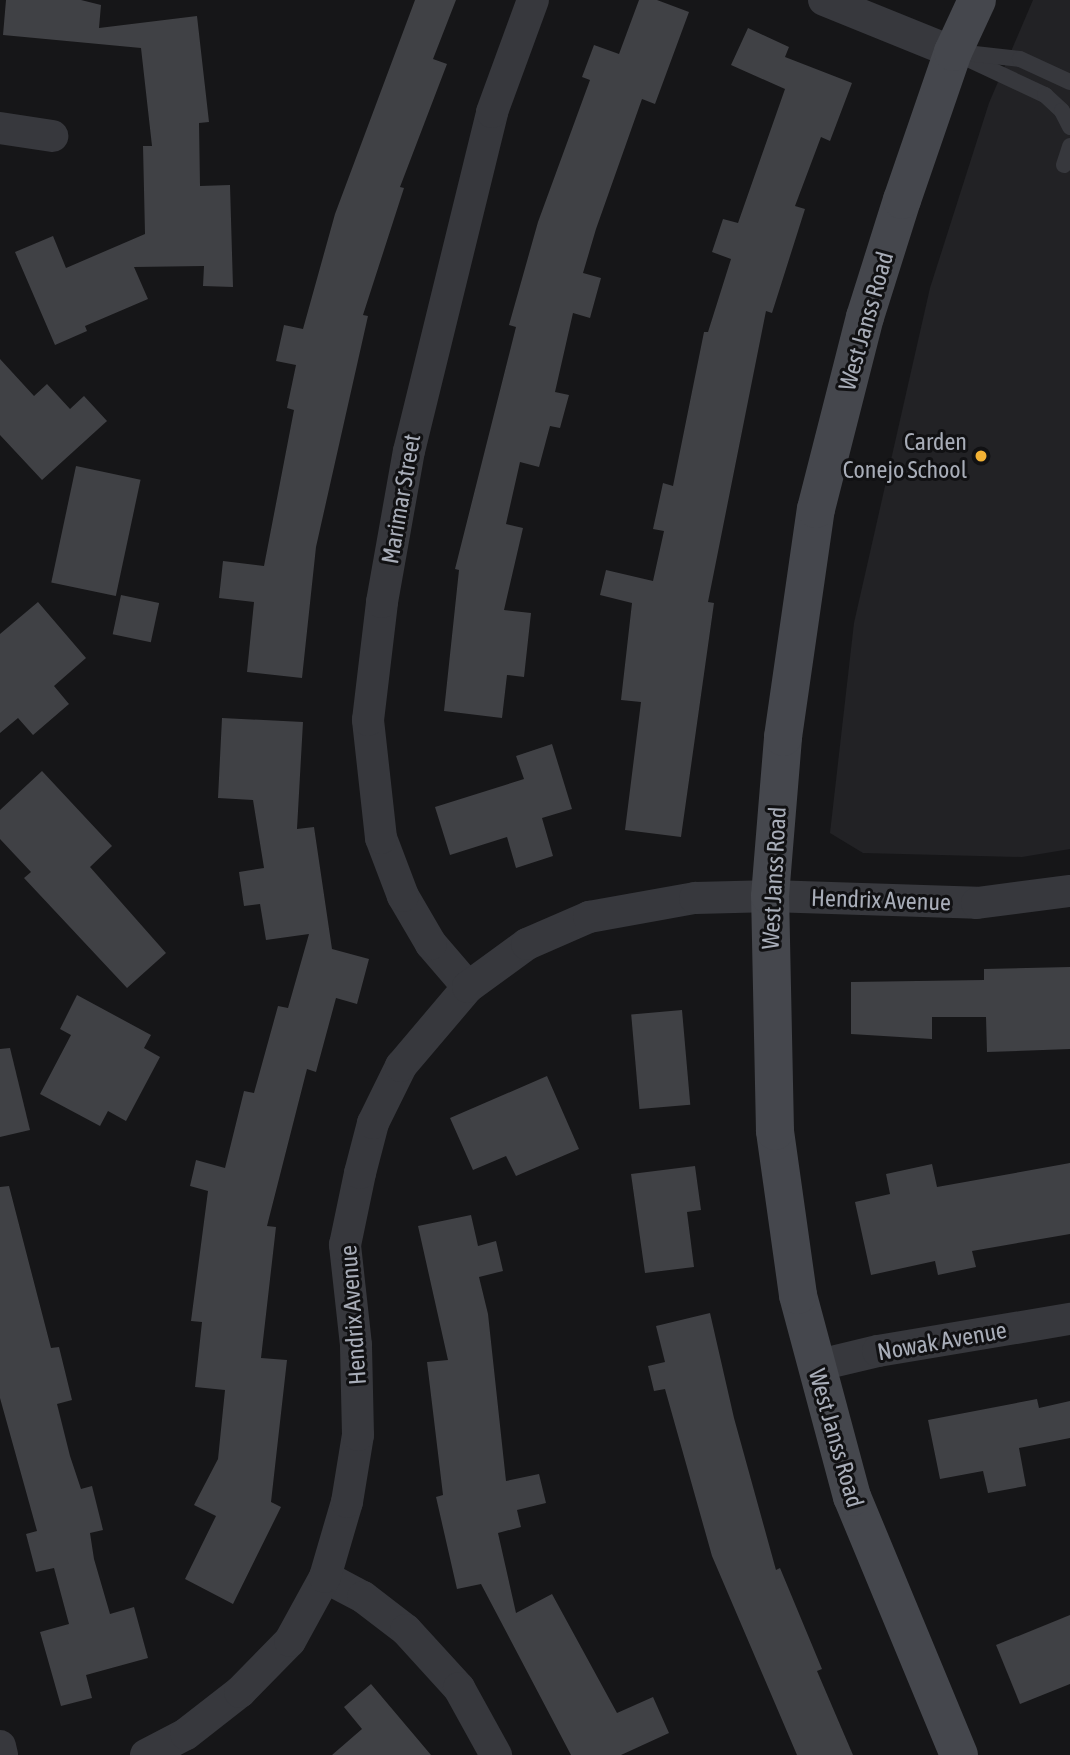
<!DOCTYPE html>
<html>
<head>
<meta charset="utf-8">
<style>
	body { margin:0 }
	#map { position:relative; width:1070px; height:1755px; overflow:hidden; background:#161618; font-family:"Asap Condensed",sans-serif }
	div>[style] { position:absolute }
	.built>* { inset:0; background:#222225 }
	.building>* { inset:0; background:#404145; transform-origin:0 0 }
	.lane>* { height:16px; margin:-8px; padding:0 8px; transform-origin:8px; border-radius:8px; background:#37383d }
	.street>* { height:32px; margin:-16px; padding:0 16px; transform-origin:16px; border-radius:16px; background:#37383d }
	.secondary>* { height:38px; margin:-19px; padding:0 19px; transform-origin:19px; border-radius:19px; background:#45474d }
	.dots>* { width:19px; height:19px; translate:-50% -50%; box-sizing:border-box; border:4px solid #111113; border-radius:50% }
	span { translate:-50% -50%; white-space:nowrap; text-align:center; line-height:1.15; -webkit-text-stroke:6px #111113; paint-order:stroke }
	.street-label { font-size:24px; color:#a8adb8 }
	.poi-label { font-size:24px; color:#a8adb8 }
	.right { translate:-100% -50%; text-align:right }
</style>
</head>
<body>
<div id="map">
	<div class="built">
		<div style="clip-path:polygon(1033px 0,1070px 0,1070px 849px,1022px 857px,863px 853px,830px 833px,854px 623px,930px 288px,989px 103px)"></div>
	</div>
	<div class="building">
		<div style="clip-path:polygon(6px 0,81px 0,101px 5px,99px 28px,197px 16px,209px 122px,199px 123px,200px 186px,230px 185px,233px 287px,203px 286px,204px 266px,134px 267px,148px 299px,85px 326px,87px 331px,55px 345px,15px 252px,53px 236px,66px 268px,145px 234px,143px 146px,152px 146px,141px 48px,3px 35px)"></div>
		<div style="clip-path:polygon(415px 0,456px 0,433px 59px,447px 64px,400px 187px,404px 188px,363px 315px,368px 316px,316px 547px,302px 678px,247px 672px,254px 602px,219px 598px,223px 561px,264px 566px,294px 410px,287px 408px,296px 365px,276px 361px,284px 325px,303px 329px,335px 214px)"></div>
		<div style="clip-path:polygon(639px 0,657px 0,689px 12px,655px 104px,642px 99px,596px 229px,583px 273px,601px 278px,590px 318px,573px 313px,555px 392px,569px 395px,560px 428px,550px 426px,539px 467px,520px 462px,506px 524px,523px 528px,504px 610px,531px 613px,524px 677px,507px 675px,502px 718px,444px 711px,459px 570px,455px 569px,516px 327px,509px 325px,538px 222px,590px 80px,582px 77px,594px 45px,619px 54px)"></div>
		<div style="clip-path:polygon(748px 28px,789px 47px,785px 57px,852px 83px,830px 141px,821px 137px,795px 206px,805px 209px,772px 313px,766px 311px,708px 602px,714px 603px,681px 837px,625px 830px,641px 702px,621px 700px,632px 603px,600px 595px,606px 570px,653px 581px,664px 531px,653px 529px,663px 483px,673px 486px,704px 332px,708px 332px,731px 259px,712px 252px,723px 219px,738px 223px,785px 89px,731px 65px)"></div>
		<div style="clip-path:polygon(0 359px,34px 396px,47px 384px,70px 409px,84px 396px,107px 421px,42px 480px,0 435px)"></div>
		<div style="left:76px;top:466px;width:66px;height:119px;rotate:12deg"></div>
		<div style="left:121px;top:595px;width:39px;height:40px;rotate:12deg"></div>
		<div style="clip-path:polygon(38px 602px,86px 658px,54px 686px,69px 704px,33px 735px,18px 718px,0 733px,0 634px)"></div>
		<div style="clip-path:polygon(222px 718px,303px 722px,297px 829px,314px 827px,332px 949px,369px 959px,357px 1004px,336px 998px,316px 1072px,307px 1069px,267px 1226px,276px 1227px,261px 1358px,287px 1360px,271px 1502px,281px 1507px,233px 1604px,185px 1579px,216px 1516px,194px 1505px,218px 1459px,225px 1390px,195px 1387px,202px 1322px,191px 1321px,208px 1191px,190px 1186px,196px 1160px,225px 1168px,244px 1091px,254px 1093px,278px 1006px,288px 1008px,309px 934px,266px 940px,260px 904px,244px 906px,239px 872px,264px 868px,253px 800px,218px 798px)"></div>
		<div style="clip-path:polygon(552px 744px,572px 809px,542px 818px,553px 856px,516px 868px,507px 837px,450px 855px,435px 807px,524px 779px,516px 756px)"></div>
		<div style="clip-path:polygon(42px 771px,112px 846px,90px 867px,166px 953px,127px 988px,24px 878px,31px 872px,0 839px,0 810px)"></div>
		<div style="clip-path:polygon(1070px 967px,1070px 1049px,987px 1052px,986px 1017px,932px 1017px,932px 1039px,851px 1034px,851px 982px,984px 980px,984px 969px)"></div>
		<div style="clip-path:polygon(77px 995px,151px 1035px,144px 1048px,160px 1057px,126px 1121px,108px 1111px,100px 1126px,40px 1094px,71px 1035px,60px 1029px)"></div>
		<div style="left:682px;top:1010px;width:95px;height:51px;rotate:85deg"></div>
		<div style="clip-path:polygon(10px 1048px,30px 1130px,0 1137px,0 1049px)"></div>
		<div style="clip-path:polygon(547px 1076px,579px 1149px,516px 1176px,506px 1156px,473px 1170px,450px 1118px)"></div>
		<div style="clip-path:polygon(1070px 1163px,1070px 1234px,972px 1251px,976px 1267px,938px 1275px,935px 1261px,871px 1275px,855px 1202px,890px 1194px,886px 1174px,932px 1164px,937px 1187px)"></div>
		<div style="clip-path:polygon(695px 1166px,701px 1210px,687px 1212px,694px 1267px,645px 1273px,631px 1174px)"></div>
		<div style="clip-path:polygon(9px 1186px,51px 1348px,59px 1347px,72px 1400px,57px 1404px,70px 1456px,81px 1489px,92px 1486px,103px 1530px,90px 1533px,94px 1559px,110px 1614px,134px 1607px,148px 1658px,86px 1675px,92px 1698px,61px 1706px,40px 1632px,69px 1624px,54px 1568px,36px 1572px,26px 1534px,37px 1531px,0 1398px,0 1187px)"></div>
		<div style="clip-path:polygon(471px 1215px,478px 1246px,496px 1241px,503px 1271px,479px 1277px,488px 1314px,506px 1481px,539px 1474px,546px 1503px,517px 1510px,521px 1527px,498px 1533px,516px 1613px,552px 1594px,617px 1713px,653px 1697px,669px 1733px,621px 1755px,571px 1755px,481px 1584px,457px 1589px,436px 1497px,443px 1495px,427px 1362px,448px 1360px,418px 1226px)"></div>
		<div style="clip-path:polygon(710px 1313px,734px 1418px,776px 1570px,780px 1568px,822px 1669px,817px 1671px,853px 1755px,797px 1755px,712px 1556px,665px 1389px,654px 1391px,648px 1366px,665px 1362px,656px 1326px)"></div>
		<div style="clip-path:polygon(1037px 1399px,1039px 1408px,1070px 1401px,1070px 1438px,1019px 1448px,1026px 1486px,988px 1493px,983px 1471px,940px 1479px,928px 1420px)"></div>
		<div style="clip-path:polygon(1070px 1615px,1070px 1684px,1020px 1704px,996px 1645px)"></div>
		<div style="clip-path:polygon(371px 1684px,431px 1755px,332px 1755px,362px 1729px,344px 1707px)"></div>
	</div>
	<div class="lane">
		<div style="left:953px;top:52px;width:102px;rotate:25.1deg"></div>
		<div style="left:1045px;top:95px;width:23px;rotate:43deg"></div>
		<div style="left:1062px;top:111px;width:18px;rotate:63deg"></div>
		<div style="left:966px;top:53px;width:54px;rotate:6.3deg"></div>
		<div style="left:1020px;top:59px;width:55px;rotate:24.7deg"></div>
		<div style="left:1064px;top:165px;width:20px;rotate:-72deg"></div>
	</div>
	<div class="street">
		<div style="left:824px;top:0;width:139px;rotate:22deg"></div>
		<div style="left:0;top:128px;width:53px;rotate:8.7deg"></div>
		<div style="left:468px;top:987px;width:57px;rotate:-130.7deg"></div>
		<div style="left:431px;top:944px;width:56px;rotate:-120.3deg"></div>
		<div style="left:403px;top:896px;width:62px;rotate:-110.8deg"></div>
		<div style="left:381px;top:838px;width:119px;rotate:-96.3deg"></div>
		<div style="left:368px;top:720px;width:119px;rotate:-83.2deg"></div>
		<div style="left:382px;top:602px;width:153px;rotate:-79.9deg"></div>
		<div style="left:409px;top:451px;width:349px;rotate:-76.2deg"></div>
		<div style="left:492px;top:112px;width:119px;rotate:-69.9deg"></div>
		<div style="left:815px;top:1366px;width:65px;rotate:-13.4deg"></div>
		<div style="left:878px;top:1351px;width:195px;rotate:-9.5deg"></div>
		<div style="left:325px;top:1577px;width:43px;rotate:27.8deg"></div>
		<div style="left:363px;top:1597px;width:54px;rotate:37.5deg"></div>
		<div style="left:406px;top:1630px;width:79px;rotate:47.6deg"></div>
		<div style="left:459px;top:1688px;width:77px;rotate:61.1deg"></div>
		<div style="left:0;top:1746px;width:9px;rotate:77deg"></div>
		<div style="left:146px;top:1755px;width:45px;rotate:-27.7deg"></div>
		<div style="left:186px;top:1734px;width:68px;rotate:-37.9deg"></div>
		<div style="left:240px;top:1692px;width:71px;rotate:-45.6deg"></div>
		<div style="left:290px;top:1641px;width:73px;rotate:-61.3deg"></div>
		<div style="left:325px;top:1577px;width:78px;rotate:-73.7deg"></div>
		<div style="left:347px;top:1502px;width:68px;rotate:-80.7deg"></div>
		<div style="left:358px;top:1435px;width:90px;rotate:-91.3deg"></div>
		<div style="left:356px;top:1345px;width:101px;rotate:-96.3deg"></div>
		<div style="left:345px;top:1245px;width:74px;rotate:-78.2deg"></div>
		<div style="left:360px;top:1173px;width:52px;rotate:-75.4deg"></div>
		<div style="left:373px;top:1123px;width:64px;rotate:-63.8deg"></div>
		<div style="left:401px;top:1066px;width:104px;rotate:-49.7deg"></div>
		<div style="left:468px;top:987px;width:73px;rotate:-36.1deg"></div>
		<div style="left:527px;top:944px;width:68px;rotate:-23.5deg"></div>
		<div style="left:589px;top:917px;width:108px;rotate:-10.2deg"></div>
		<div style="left:695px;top:898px;width:75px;rotate:-1.5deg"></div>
		<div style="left:770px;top:896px;width:207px;rotate:1.9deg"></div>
		<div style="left:977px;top:903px;width:94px;rotate:-7.4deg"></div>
	</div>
	<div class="secondary">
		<div style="left:959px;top:1755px;width:279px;rotate:-112.5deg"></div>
		<div style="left:852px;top:1497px;width:209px;rotate:-105deg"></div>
		<div style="left:798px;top:1295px;width:166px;rotate:-98deg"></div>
		<div style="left:775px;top:1131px;width:235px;rotate:-91.2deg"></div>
		<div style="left:770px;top:896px;width:160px;rotate:-85.3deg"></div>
		<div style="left:783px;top:737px;width:230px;rotate:-81.8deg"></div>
		<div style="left:816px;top:509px;width:198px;rotate:-75.7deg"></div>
		<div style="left:865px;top:317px;width:123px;rotate:-72.5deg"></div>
		<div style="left:902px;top:200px;width:157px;rotate:-71deg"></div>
		<div style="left:953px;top:52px;width:57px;rotate:-65.2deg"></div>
	</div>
	<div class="dots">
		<div style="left:981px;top:456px;background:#f2b134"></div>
	</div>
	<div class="street-label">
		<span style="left:866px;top:321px;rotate:-74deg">West Janss Road</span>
		<span style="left:401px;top:499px;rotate:-80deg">Marimar Street</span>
		<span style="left:774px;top:878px;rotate:-87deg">West Janss Road</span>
		<span style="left:881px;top:900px;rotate:2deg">Hendrix Avenue</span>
		<span style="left:353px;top:1315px;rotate:-94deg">Hendrix Avenue</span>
		<span style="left:942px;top:1341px;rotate:-10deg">Nowak Avenue</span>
		<span style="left:836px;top:1438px;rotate:74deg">West Janss Road</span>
	</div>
	<div class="poi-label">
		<span class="right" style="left:967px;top:456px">Carden<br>Conejo School</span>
	</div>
</div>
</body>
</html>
